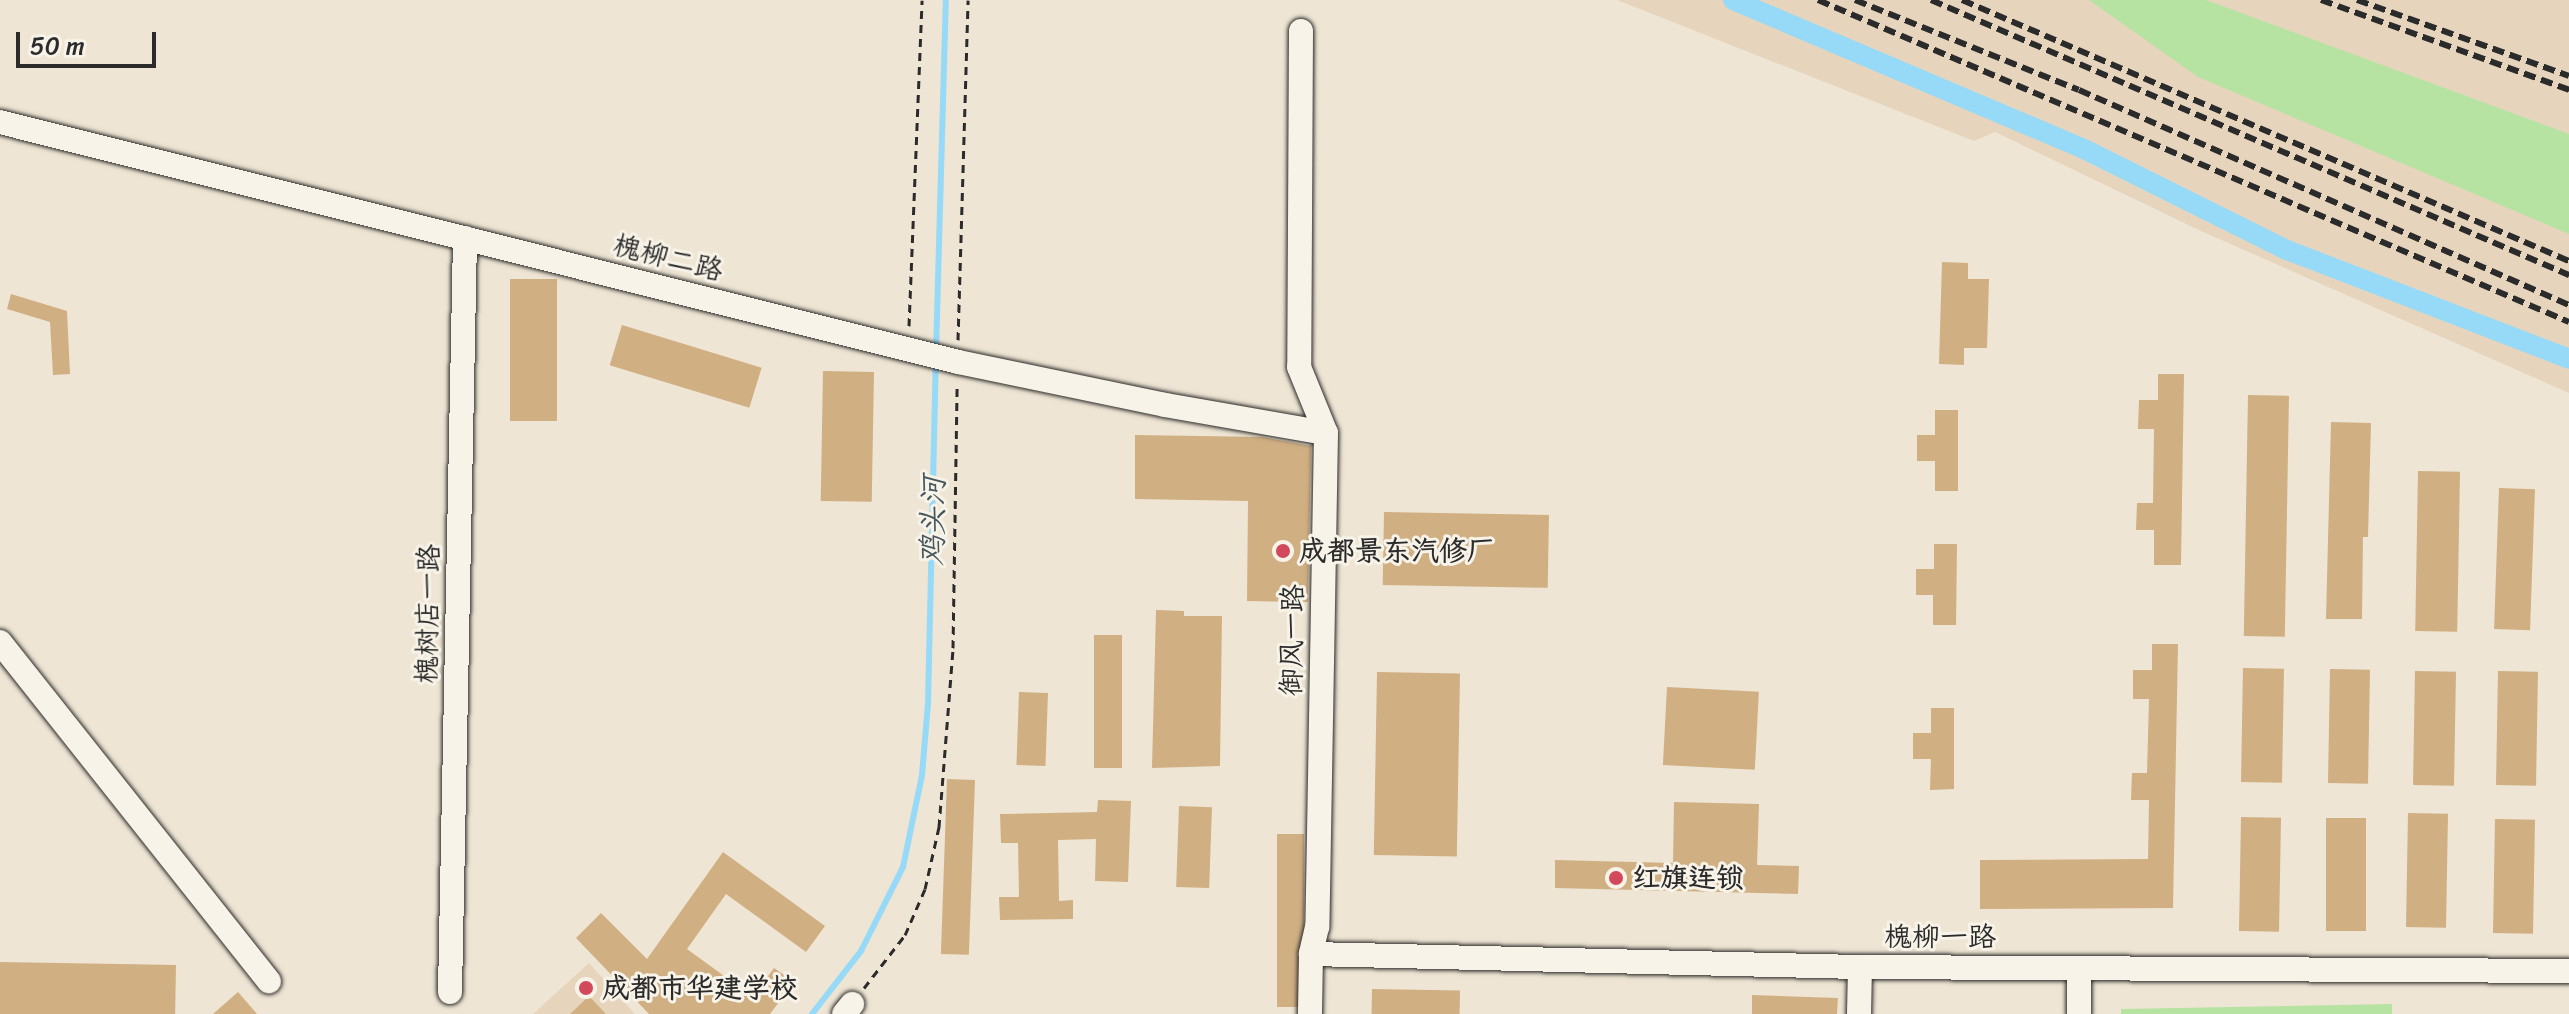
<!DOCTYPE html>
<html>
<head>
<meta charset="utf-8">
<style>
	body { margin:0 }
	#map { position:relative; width:2569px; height:1014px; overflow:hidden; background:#efe5d4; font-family:Sriracha,"LXGW WenKai TC",sans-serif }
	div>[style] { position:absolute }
	.built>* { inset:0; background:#e6d5bc }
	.green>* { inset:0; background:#b6e3a1 }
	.stream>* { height:6px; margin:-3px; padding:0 3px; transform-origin:3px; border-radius:3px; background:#96daf8 }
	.canal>* { height:20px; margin:-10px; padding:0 10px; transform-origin:10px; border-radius:10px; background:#96daf8 }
	.building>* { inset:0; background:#d0af83; transform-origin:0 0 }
	.path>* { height:3px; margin-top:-1.5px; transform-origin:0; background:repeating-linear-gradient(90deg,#2b2b2b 0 8px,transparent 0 14px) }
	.roads { filter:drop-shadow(0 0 2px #2b2b2b) drop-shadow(0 0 2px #2b2b2b) }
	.minor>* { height:24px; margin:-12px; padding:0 12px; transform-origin:12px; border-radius:12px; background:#f7f3e8 }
	.rail>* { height:6px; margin-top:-3px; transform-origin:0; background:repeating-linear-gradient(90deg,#2b2b2b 0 12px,transparent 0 18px) }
	.dots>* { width:22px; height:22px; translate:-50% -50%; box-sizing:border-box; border:4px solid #f7f3e8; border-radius:50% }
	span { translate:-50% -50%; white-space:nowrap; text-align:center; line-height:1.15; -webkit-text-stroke:6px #f7f3e8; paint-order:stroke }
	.street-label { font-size:28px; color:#2b2b2b }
	.poi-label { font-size:28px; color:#2b2b2b; font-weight:700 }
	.left { translate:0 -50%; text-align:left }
	.water-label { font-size:30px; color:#46575e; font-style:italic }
	.scale { position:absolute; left:16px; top:32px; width:140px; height:36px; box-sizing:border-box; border:4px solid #2b2b2b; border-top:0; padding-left:10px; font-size:24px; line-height:28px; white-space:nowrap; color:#2b2b2b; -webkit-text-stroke:6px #f7f3e8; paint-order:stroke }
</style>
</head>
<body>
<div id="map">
	<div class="built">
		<div style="clip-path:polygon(1617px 0,2569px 0,2569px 393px,2201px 231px,1995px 132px,1974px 141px)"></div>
		<div style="clip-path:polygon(589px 963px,635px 1014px,533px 1014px)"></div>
	</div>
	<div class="green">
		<div style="clip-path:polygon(2089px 0,2206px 0,2569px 134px,2569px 234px,2198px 77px)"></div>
		<div style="clip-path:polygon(2392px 1004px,2392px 1014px,2121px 1014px,2121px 1009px)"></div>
	</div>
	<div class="stream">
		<div style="left:936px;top:352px;width:352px;rotate:-88.4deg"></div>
		<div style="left:812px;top:1014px;width:80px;rotate:-52.1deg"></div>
		<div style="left:861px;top:951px;width:94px;rotate:-63.4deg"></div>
		<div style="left:903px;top:867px;width:94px;rotate:-78.3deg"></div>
		<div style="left:922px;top:775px;width:71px;rotate:-85.2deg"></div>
		<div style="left:928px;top:704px;width:341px;rotate:-88.7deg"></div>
	</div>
	<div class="canal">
		<div style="left:1733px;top:0;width:379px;rotate:23deg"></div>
		<div style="left:2082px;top:148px;width:229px;rotate:26.5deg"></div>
		<div style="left:2287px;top:250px;width:302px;rotate:21.1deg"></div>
	</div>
	<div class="building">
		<div style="clip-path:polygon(1942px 262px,1968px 263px,1968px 279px,1989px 279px,1987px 348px,1964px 348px,1964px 365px,1939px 364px)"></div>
		<div style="left:510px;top:279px;width:47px;height:142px"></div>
		<div style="clip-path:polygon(11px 294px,67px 311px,70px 374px,53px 375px,50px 322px,7px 309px)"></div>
		<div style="left:622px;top:325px;width:146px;height:42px;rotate:17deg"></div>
		<div style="left:823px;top:371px;width:51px;height:130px;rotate:1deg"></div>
		<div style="clip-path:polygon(2158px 374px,2184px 374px,2181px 565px,2154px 565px,2154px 530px,2136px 530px,2137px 503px,2153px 503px,2154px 429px,2138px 429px,2139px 400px,2158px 400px)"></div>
		<div style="left:2248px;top:395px;width:41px;height:241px;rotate:1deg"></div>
		<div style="clip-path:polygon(1935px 410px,1958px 410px,1958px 491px,1935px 491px,1935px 461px,1917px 461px,1917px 435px,1935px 435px)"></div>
		<div style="clip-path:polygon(2331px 422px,2371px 423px,2368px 537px,2363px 537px,2362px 619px,2326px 619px)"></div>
		<div style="clip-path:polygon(1135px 435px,1262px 437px,1311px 446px,1308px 602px,1247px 601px,1248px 501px,1135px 499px)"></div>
		<div style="left:2418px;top:471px;width:42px;height:160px;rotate:1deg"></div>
		<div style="left:2499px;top:488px;width:36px;height:141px;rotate:2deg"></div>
		<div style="left:1384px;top:512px;width:165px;height:73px;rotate:1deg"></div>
		<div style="clip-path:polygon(1934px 544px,1957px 544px,1956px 625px,1933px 625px,1933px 595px,1916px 595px,1916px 569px,1934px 569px)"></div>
		<div style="clip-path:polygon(1156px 610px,1184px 611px,1184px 616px,1222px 616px,1220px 766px,1152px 768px)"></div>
		<div style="left:1094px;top:635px;width:28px;height:133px"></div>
		<div style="clip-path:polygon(2152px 644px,2178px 644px,2173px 908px,1980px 909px,1980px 860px,2148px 859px,2149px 800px,2131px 800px,2132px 773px,2147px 773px,2149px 699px,2133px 699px,2133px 670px,2152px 670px)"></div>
		<div style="left:2243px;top:668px;width:41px;height:114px;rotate:1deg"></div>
		<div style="left:2330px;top:669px;width:40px;height:114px;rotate:1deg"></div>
		<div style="left:2415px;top:671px;width:41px;height:114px;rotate:1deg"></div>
		<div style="left:2498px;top:671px;width:40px;height:114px;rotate:1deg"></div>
		<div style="left:1377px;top:672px;width:83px;height:183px;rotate:1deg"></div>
		<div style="left:1667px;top:687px;width:92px;height:78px;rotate:3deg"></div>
		<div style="left:1019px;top:692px;width:29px;height:73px;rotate:2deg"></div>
		<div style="clip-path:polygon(1931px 708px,1954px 708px,1954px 789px,1930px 790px,1931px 759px,1913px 759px,1913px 733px,1931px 733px)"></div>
		<div style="left:947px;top:779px;width:28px;height:175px;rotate:2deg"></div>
		<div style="clip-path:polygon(1098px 800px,1131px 801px,1128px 882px,1095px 881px,1096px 839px,1058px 840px,1059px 901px,1073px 900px,1073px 919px,1000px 920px,999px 897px,1019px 897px,1018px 843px,1001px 843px,1000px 814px,1097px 812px)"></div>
		<div style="clip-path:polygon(1674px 802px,1759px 804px,1757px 865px,1799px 866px,1798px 894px,1555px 888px,1555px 860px,1673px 863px)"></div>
		<div style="left:1179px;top:806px;width:33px;height:81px;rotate:2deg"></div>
		<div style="left:2408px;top:813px;width:40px;height:114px;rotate:1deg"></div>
		<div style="left:2241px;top:817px;width:40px;height:114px;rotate:1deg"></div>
		<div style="left:2326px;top:818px;width:40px;height:113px"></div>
		<div style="left:2495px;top:819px;width:40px;height:114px;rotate:1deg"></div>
		<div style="left:1277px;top:834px;width:27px;height:173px"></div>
		<div style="clip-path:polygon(723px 852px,825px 926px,806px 952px,726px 894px,687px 949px,753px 997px,774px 968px,794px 982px,770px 1014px,649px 1014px,576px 938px,601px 913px,647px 959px)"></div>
		<div style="left:0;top:962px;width:176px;height:52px;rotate:1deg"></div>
		<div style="left:1372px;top:989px;width:88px;height:25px;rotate:1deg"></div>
		<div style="clip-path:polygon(238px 992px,257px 1014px,213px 1014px)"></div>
		<div style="clip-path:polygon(1752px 995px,1838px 998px,1837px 1014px,1752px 1014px)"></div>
		<div style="clip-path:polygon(589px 996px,606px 1014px,570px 1014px)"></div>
	</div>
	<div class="path">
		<div style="left:909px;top:326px;width:326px;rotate:-87.7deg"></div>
		<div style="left:958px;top:340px;width:340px;rotate:-88.3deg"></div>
		<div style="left:864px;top:988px;width:67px;rotate:-52.3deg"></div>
		<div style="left:905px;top:935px;width:50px;rotate:-66.5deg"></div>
		<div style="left:925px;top:889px;width:64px;rotate:-77.3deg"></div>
		<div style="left:939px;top:827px;width:180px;rotate:-85.5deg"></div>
		<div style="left:953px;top:648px;width:264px;rotate:-89.1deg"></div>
	</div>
	<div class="roads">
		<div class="minor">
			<div style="left:1301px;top:31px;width:336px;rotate:90.3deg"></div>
			<div style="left:1299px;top:367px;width:71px;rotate:67.8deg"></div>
			<div style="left:1326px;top:433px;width:494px;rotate:91deg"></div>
			<div style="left:1317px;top:927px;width:28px;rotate:103deg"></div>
			<div style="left:1311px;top:954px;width:60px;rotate:91deg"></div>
			<div style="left:0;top:122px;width:988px;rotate:14.06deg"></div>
			<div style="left:958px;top:362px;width:211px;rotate:11.7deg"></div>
			<div style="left:1165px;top:405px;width:163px;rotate:9.9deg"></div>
			<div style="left:0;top:642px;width:433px;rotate:51.6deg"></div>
			<div style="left:1311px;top:954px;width:549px;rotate:1.36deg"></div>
			<div style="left:1860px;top:967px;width:709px;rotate:0.32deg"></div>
			<div style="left:2079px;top:968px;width:46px;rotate:90deg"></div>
			<div style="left:450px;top:992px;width:754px;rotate:-88.86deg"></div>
			<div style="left:844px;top:1014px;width:13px;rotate:-51deg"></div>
			<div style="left:1859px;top:1014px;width:47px;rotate:-88.8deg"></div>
		</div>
	</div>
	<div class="rail">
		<div style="left:1818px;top:0;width:817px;rotate:23.21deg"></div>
		<div style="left:1855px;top:0;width:241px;rotate:21.9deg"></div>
		<div style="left:2079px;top:90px;width:535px;rotate:23.69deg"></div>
		<div style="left:1931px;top:0;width:695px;rotate:23.32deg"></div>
		<div style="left:1962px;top:0;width:661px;rotate:23.27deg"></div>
		<div style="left:2321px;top:0;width:264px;rotate:19.9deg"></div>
		<div style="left:2357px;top:0;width:225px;rotate:19.7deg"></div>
	</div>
	<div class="dots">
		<div style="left:1283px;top:551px;background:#d1495b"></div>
		<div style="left:1616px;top:878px;background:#d1495b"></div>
		<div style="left:586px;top:988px;background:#d1495b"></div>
	</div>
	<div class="street-label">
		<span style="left:668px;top:258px;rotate:14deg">槐柳二路</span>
		<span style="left:428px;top:614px;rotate:-89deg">槐树店一路</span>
		<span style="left:1292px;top:640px;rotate:-89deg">御风一路</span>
		<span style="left:1940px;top:937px">槐柳一路</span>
	</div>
	<div class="poi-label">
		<span class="left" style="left:1299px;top:551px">成都景东汽修厂</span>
		<span class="left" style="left:1632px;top:878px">红旗连锁</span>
		<span class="left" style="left:602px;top:988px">成都市华建学校</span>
	</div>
	<div class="water-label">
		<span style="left:933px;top:521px;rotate:-89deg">鸡头河</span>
	</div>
	<div class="scale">50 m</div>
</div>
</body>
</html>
